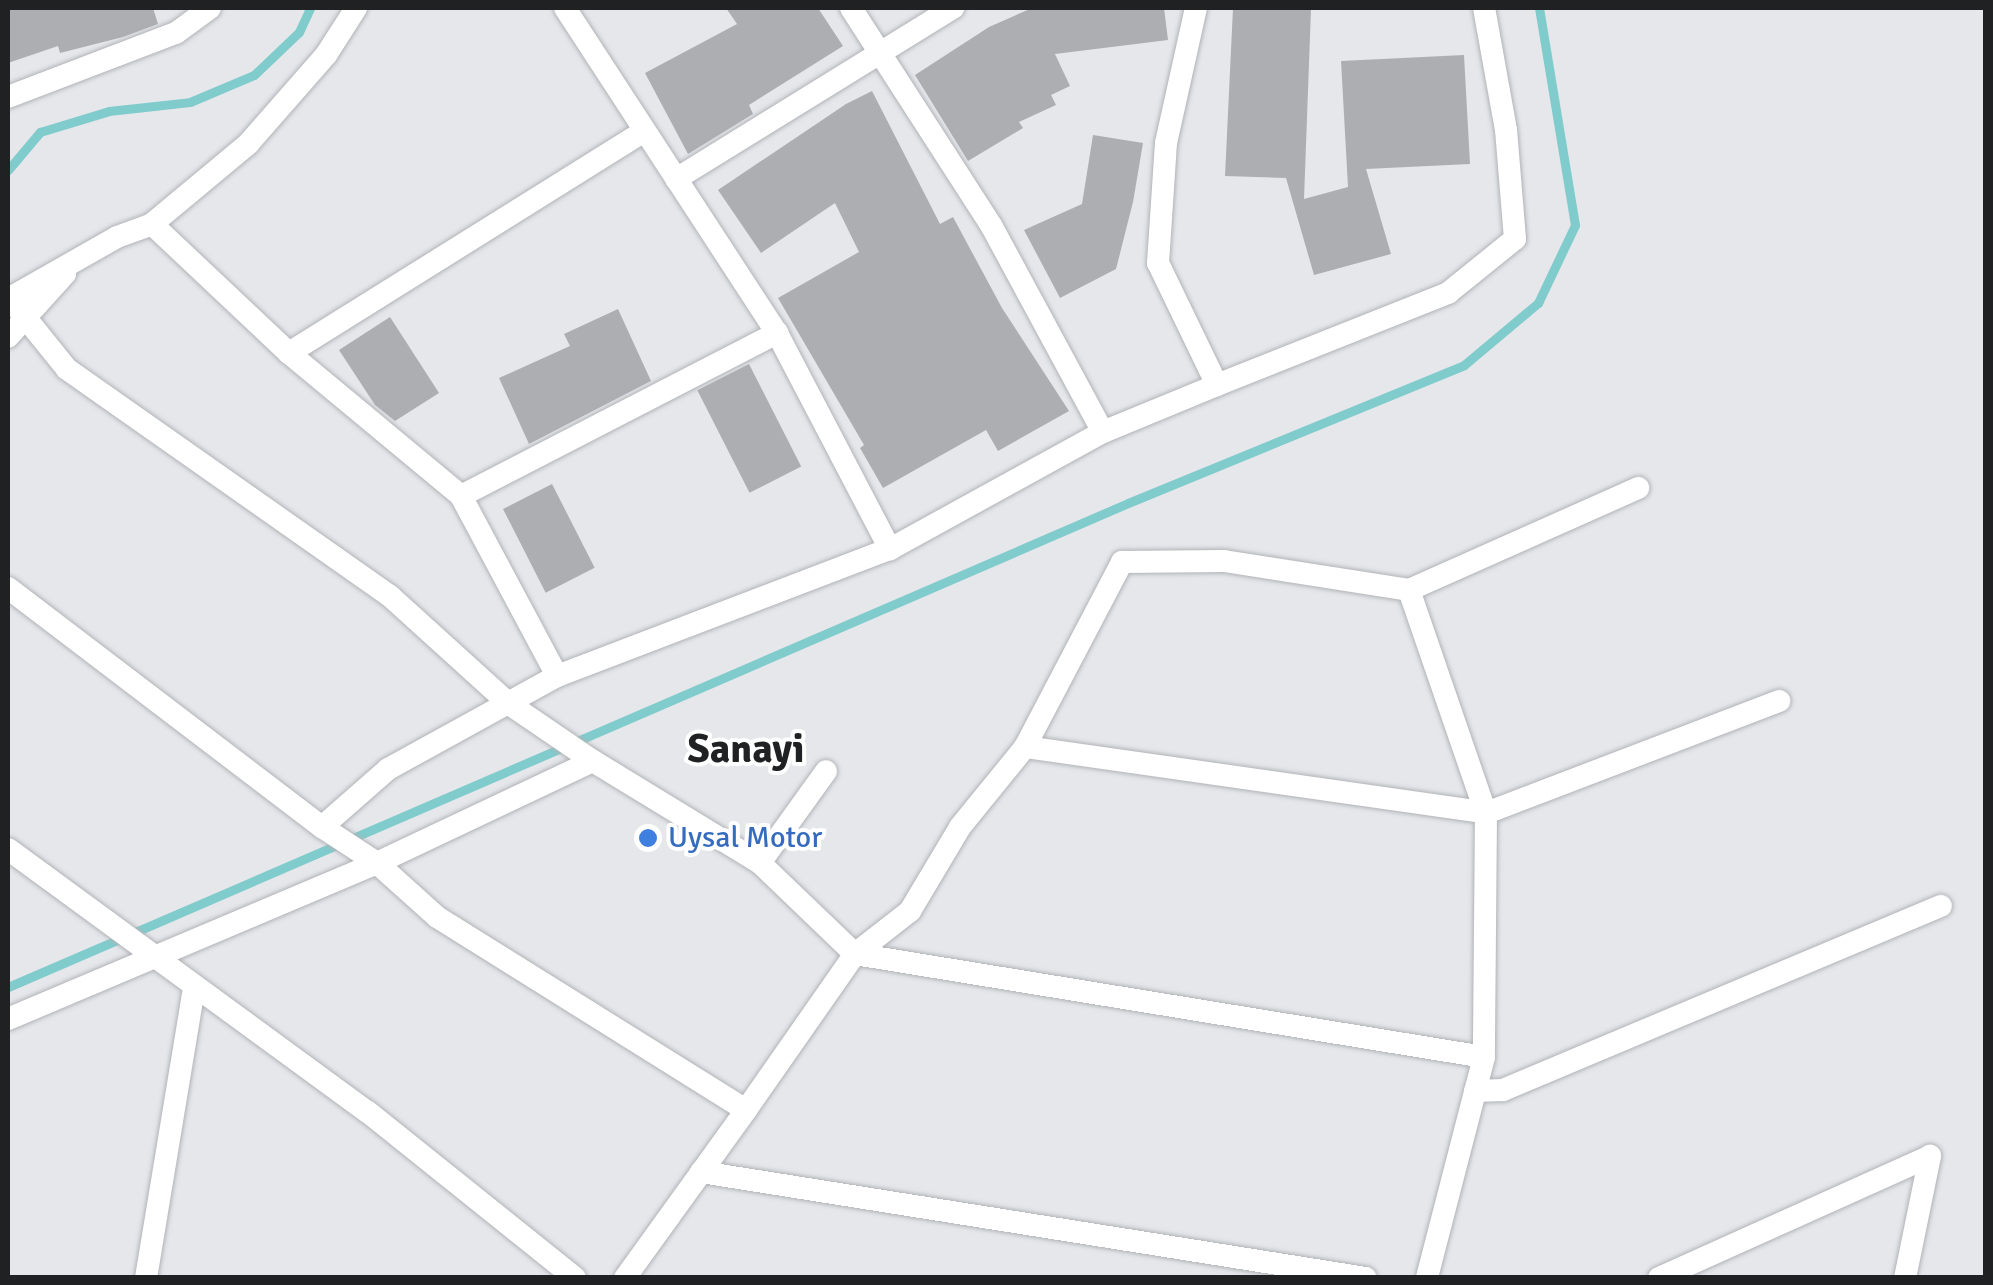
<!DOCTYPE html>
<html>
<head>
<meta charset="utf-8">
<style>
	body { margin:0 }
	#map { position:relative; width:1993px; height:1285px; overflow:hidden; background:#e5e7eb; font-family:Signika,sans-serif }
	div>[style] { position:absolute }
	.stream>* { height:9px; margin:-4.5px; padding:0 4.5px; transform-origin:4.5px; border-radius:4.5px; background:#80cbcc }
	.building>* { inset:0; background:#acaeb2; transform-origin:0 0 }
	.roads { filter:drop-shadow(0 0 2px #b1b3b7) drop-shadow(0 0 2px #b1b3b7) }
	.street>* { height:22px; margin:-11px; padding:0 11px; transform-origin:11px; border-radius:11px; background:#fff }
	.dots>* { width:28px; height:28px; translate:-50% -50%; box-sizing:border-box; border:5px solid #fff; border-radius:50% }
	span { translate:-50% -50%; white-space:nowrap; text-align:center; line-height:1.15; -webkit-text-stroke:8px #fff; paint-order:stroke }
	.shop-label { font-size:30px; color:#366cbe }
	.left { translate:0 -50%; text-align:left }
	.district-label { font-size:40px; color:#202123; font-weight:700 }
	.frame { position:absolute; inset:0; border:10px solid #202123; pointer-events:none }
</style>
</head>
<body>
<div id="map">
	<div class="stream">
		<div style="left:8px;top:170px;width:50px;rotate:-49.9deg"></div>
		<div style="left:40px;top:132px;width:72px;rotate:-16.9deg"></div>
		<div style="left:109px;top:111px;width:81px;rotate:-6.3deg"></div>
		<div style="left:190px;top:102px;width:69px;rotate:-22.9deg"></div>
		<div style="left:254px;top:75px;width:62px;rotate:-43.7deg"></div>
		<div style="left:299px;top:32px;width:26px;rotate:-65deg"></div>
		<div style="left:8px;top:987px;width:1220px;rotate:-23.37deg"></div>
		<div style="left:1128px;top:503px;width:363px;rotate:-22.3deg"></div>
		<div style="left:1464px;top:365px;width:97px;rotate:-40deg"></div>
		<div style="left:1538px;top:303px;width:86px;rotate:-64.6deg"></div>
		<div style="left:1575px;top:225px;width:220px;rotate:-99.4deg"></div>
	</div>
	<div class="building">
		<div style="clip-path:polygon(8px 8px,153px 8px,158px 24px,123px 37px,60px 53px,58px 46px,8px 63px)"></div>
		<div style="clip-path:polygon(726px 8px,818px 8px,843px 46px,749px 105px,753px 114px,688px 154px,645px 73px,737px 24px)"></div>
		<div style="clip-path:polygon(1032px 8px,1164px 8px,1168px 40px,1055px 54px,1070px 86px,1051px 95px,1056px 105px,1019px 122px,1023px 128px,968px 161px,915px 75px,989px 27px)"></div>
		<div style="clip-path:polygon(1233px 8px,1311px 9px,1304px 199px,1348px 187px,1341px 61px,1464px 55px,1470px 164px,1366px 169px,1391px 254px,1314px 275px,1286px 178px,1225px 176px)"></div>
		<div style="clip-path:polygon(872px 91px,940px 224px,953px 217px,1002px 308px,1069px 411px,998px 451px,986px 430px,883px 488px,860px 448px,864px 445px,778px 298px,859px 252px,835px 203px,761px 253px,718px 190px,846px 104px)"></div>
		<div style="clip-path:polygon(1093px 135px,1143px 143px,1133px 202px,1116px 269px,1060px 298px,1024px 230px,1082px 204px)"></div>
		<div style="clip-path:polygon(618px 309px,651px 381px,529px 444px,499px 378px,570px 346px,564px 334px)"></div>
		<div style="clip-path:polygon(390px 317px,439px 393px,395px 421px,375px 405px,339px 350px)"></div>
		<div style="left:749px;top:364px;width:115px;height:58px;rotate:63deg"></div>
		<div style="left:552px;top:484px;width:94px;height:55px;rotate:63deg"></div>
	</div>
	<div class="roads">
		<div class="street">
			<div style="left:565px;top:8px;width:388px;rotate:56.9deg"></div>
			<div style="left:777px;top:333px;width:244px;rotate:62.4deg"></div>
			<div style="left:851px;top:8px;width:260px;rotate:57.2deg"></div>
			<div style="left:992px;top:227px;width:233px;rotate:61.6deg"></div>
			<div style="left:8px;top:97px;width:180px;rotate:-20.9deg"></div>
			<div style="left:176px;top:33px;width:42px;rotate:-36.3deg"></div>
			<div style="left:676px;top:179px;width:326px;rotate:-31.7deg"></div>
			<div style="left:152px;top:224px;width:188px;rotate:43.3deg"></div>
			<div style="left:289px;top:353px;width:224px;rotate:39.7deg"></div>
			<div style="left:461px;top:496px;width:204px;rotate:61.9deg"></div>
			<div style="left:8px;top:296px;width:94px;rotate:51.1deg"></div>
			<div style="left:67px;top:369px;width:395px;rotate:35.1deg"></div>
			<div style="left:390px;top:596px;width:159px;rotate:42.2deg"></div>
			<div style="left:508px;top:703px;width:103px;rotate:34.3deg"></div>
			<div style="left:8px;top:299px;width:125px;rotate:-29.6deg"></div>
			<div style="left:117px;top:237px;width:37px;rotate:-20deg"></div>
			<div style="left:152px;top:224px;width:125px;rotate:-39.8deg"></div>
			<div style="left:248px;top:144px;width:118px;rotate:-48.8deg"></div>
			<div style="left:326px;top:55px;width:56px;rotate:-57.4deg"></div>
			<div style="left:8px;top:337px;width:85px;rotate:-47.9deg"></div>
			<div style="left:289px;top:353px;width:416px;rotate:-32deg"></div>
			<div style="left:1217px;top:385px;width:249px;rotate:-21.7deg"></div>
			<div style="left:1448px;top:293px;width:86px;rotate:-38.9deg"></div>
			<div style="left:1515px;top:239px;width:109px;rotate:-94.7deg"></div>
			<div style="left:1506px;top:130px;width:124px;rotate:-100.2deg"></div>
			<div style="left:461px;top:496px;width:356px;rotate:-27.3deg"></div>
			<div style="left:8px;top:588px;width:395px;rotate:37.3deg"></div>
			<div style="left:322px;top:827px;width:66px;rotate:33.2deg"></div>
			<div style="left:377px;top:863px;width:81px;rotate:42deg"></div>
			<div style="left:437px;top:917px;width:364px;rotate:32deg"></div>
			<div style="left:746px;top:1110px;width:190px;rotate:-55.1deg"></div>
			<div style="left:855px;top:954px;width:70px;rotate:-38deg"></div>
			<div style="left:910px;top:911px;width:98px;rotate:-59.2deg"></div>
			<div style="left:960px;top:827px;width:103px;rotate:-50.9deg"></div>
			<div style="left:1025px;top:747px;width:209px;rotate:-62.3deg"></div>
			<div style="left:1122px;top:562px;width:102px;rotate:-0.6deg"></div>
			<div style="left:1224px;top:561px;width:187px;rotate:8.9deg"></div>
			<div style="left:1409px;top:590px;width:236px;rotate:71deg"></div>
			<div style="left:1486px;top:813px;width:244px;rotate:90.5deg"></div>
			<div style="left:1484px;top:1057px;width:228px;rotate:104.5deg"></div>
			<div style="left:1409px;top:590px;width:251px;rotate:-24deg"></div>
			<div style="left:1025px;top:747px;width:466px;rotate:8.1deg"></div>
			<div style="left:1486px;top:813px;width:314px;rotate:-20.9deg"></div>
			<div style="left:322px;top:827px;width:88px;rotate:-41.3deg"></div>
			<div style="left:388px;top:769px;width:193px;rotate:-28.8deg"></div>
			<div style="left:557px;top:676px;width:356px;rotate:-20.9deg"></div>
			<div style="left:890px;top:549px;width:243px;rotate:-28.8deg"></div>
			<div style="left:1103px;top:432px;width:123px;rotate:-22.4deg"></div>
			<div style="left:1217px;top:385px;width:136px;rotate:-115.8deg"></div>
			<div style="left:1158px;top:263px;width:120px;rotate:-86.2deg"></div>
			<div style="left:1166px;top:143px;width:138px;rotate:-77.5deg"></div>
			<div style="left:8px;top:849px;width:446px;rotate:36.2deg"></div>
			<div style="left:368px;top:1112px;width:265px;rotate:38.7deg"></div>
			<div style="left:760px;top:863px;width:113px;rotate:-54.3deg"></div>
			<div style="left:8px;top:1019px;width:401px;rotate:-22.9deg"></div>
			<div style="left:377px;top:863px;width:239px;rotate:-25.3deg"></div>
			<div style="left:593px;top:761px;width:196px;rotate:31.4deg"></div>
			<div style="left:760px;top:863px;width:132px;rotate:43.8deg"></div>
			<div style="left:855px;top:954px;width:637px;rotate:9.3deg"></div>
			<div style="left:1475px;top:1091px;width:28px;rotate:-2deg"></div>
			<div style="left:1503px;top:1090px;width:475px;rotate:-22.8deg"></div>
			<div style="left:701px;top:1172px;width:673px;rotate:9.06deg"></div>
			<div style="left:146px;top:1278px;width:294px;rotate:-80.6deg"></div>
			<div style="left:625px;top:1278px;width:207px;rotate:-54.2deg"></div>
			<div style="left:1659px;top:1278px;width:297px;rotate:-24.2deg"></div>
			<div style="left:1905px;top:1278px;width:125px;rotate:-78.4deg"></div>
		</div>
	</div>
	<div class="dots">
		<div style="left:648px;top:838px;background:#3f7fe0"></div>
	</div>
	<div class="shop-label">
		<span class="left" style="left:668px;top:838px">Uysal Motor</span>
	</div>
	<div class="district-label">
		<span style="left:746px;top:749px">Sanayi</span>
	</div>
	<div class="frame"></div>
</div>
</body>
</html>
